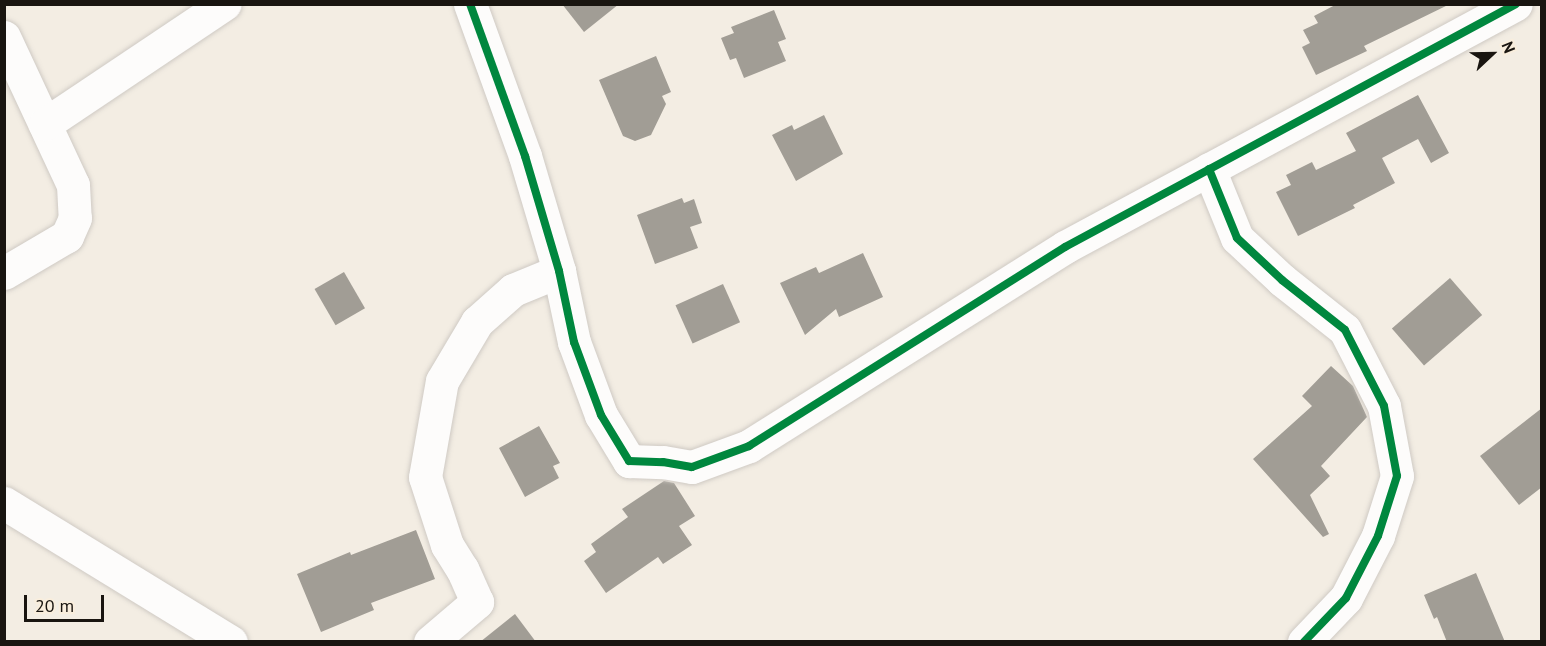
<!DOCTYPE html>
<html>
<head>
<meta charset="utf-8">
<style>
	body { margin:0 }
	#map { position:relative; width:1546px; height:646px; overflow:hidden; background:#f3ede3; font-family:"PT Sans",sans-serif }
	div>[style] { position:absolute }
	.building>* { inset:0; background:#a19d95; transform-origin:0 0 }
	.roads { filter:drop-shadow(0 0 2px #cfcac4) drop-shadow(0 0 2px #cfcac4) }
	.minor>* { height:33px; margin:-16.5px; padding:0 16.5px; transform-origin:16.5px; border-radius:16.5px; background:#fdfcfb }
	.cycleway>* { height:8px; margin:-4px; padding:0 4px; transform-origin:4px; border-radius:4px; background:#00873e }
	span { translate:-50% -50%; white-space:nowrap; text-align:center; line-height:1.15; -webkit-text-stroke:6px #f9eedd; paint-order:stroke }
	.frame { position:absolute; inset:0; border:6px solid #191510; pointer-events:none }
	.north { position:absolute; left:1462px; top:24px; width:60px; height:60px; -webkit-text-stroke:4px #f9eedd; paint-order:stroke; rotate:68deg; font-size:16px; font-weight:700; line-height:24px; text-align:center; color:#191510 }
	.north::after { content:''; display:block; margin:auto; width:21px; height:27px; background:#191510; clip-path:polygon(50% 0,100% 100%,50% 72%,0 100%) }
	.scale { position:absolute; left:24px; top:595px; width:80px; height:27px; box-sizing:border-box; border:3px solid #191510; border-top:0; padding-left:8px; font-size:18px; line-height:21px; white-space:nowrap; color:#191510; -webkit-text-stroke:4px #f9eedd; paint-order:stroke }
</style>
</head>
<body>
<div id="map">
	<div class="building">
		<div style="clip-path:polygon(562px 4px,619px 4px,584px 32px)"></div>
		<div style="clip-path:polygon(1337px 4px,1450px 4px,1364px 46px,1367px 51px,1316px 75px,1302px 47px,1310px 43px,1303px 30px,1318px 23px,1314px 16px)"></div>
		<div style="clip-path:polygon(774px 10px,786px 39px,778px 42px,786px 61px,744px 78px,736px 58px,730px 60px,721px 38px,734px 33px,731px 27px)"></div>
		<div style="clip-path:polygon(656px 56px,671px 92px,662px 96px,666px 104px,651px 135px,635px 141px,623px 136px,599px 80px)"></div>
		<div style="clip-path:polygon(1418px 95px,1449px 153px,1431px 163px,1418px 139px,1382px 158px,1395px 183px,1353px 205px,1355px 208px,1298px 236px,1276px 192px,1291px 185px,1286px 175px,1312px 162px,1316px 170px,1356px 151px,1346px 133px)"></div>
		<div style="clip-path:polygon(824px 115px,843px 154px,796px 181px,772px 135px,792px 125px,794px 130px)"></div>
		<div style="clip-path:polygon(682px 198px,684px 203px,694px 199px,702px 223px,690px 227px,698px 248px,655px 264px,637px 215px)"></div>
		<div style="clip-path:polygon(863px 253px,883px 297px,839px 317px,836px 309px,805px 335px,780px 283px,816px 267px,819px 273px)"></div>
		<div style="left:344px;top:272px;width:42px;height:34px;rotate:60deg"></div>
		<div style="left:1450px;top:278px;width:49px;height:77px;rotate:49deg"></div>
		<div style="left:723px;top:284px;width:42px;height:52px;rotate:66deg"></div>
		<div style="clip-path:polygon(1331px 366px,1353px 386px,1367px 417px,1321px 466px,1330px 476px,1310px 495px,1329px 534px,1323px 537px,1253px 459px,1312px 406px,1302px 396px)"></div>
		<div style="clip-path:polygon(1542px 408px,1542px 487px,1519px 505px,1480px 456px)"></div>
		<div style="clip-path:polygon(539px 426px,560px 463px,553px 466px,559px 478px,525px 497px,499px 448px)"></div>
		<div style="clip-path:polygon(664px 481px,674px 483px,695px 516px,679px 526px,692px 545px,663px 564px,658px 557px,606px 593px,584px 561px,596px 552px,591px 544px,628px 517px,622px 509px)"></div>
		<div style="clip-path:polygon(416px 530px,435px 579px,371px 603px,374px 610px,321px 632px,297px 574px,350px 552px,351px 555px)"></div>
		<div style="clip-path:polygon(1476px 573px,1505px 642px,1447px 642px,1437px 617px,1434px 619px,1424px 595px)"></div>
		<div style="clip-path:polygon(515px 614px,536px 642px,480px 642px)"></div>
	</div>
	<div class="roads">
		<div class="minor">
			<div style="left:470px;top:4px;width:162px;rotate:70.1deg"></div>
			<div style="left:525px;top:156px;width:120px;rotate:73.5deg"></div>
			<div style="left:559px;top:271px;width:73px;rotate:78.1deg"></div>
			<div style="left:574px;top:342px;width:78px;rotate:69.7deg"></div>
			<div style="left:601px;top:415px;width:54px;rotate:58.7deg"></div>
			<div style="left:629px;top:461px;width:34px;rotate:2deg"></div>
			<div style="left:663px;top:462px;width:29px;rotate:10deg"></div>
			<div style="left:692px;top:467px;width:61px;rotate:-20.2deg"></div>
			<div style="left:749px;top:446px;width:373px;rotate:-32.2deg"></div>
			<div style="left:1065px;top:247px;width:512px;rotate:-28.32deg"></div>
			<div style="left:4px;top:37px;width:163px;rotate:65deg"></div>
			<div style="left:73px;top:185px;width:33px;rotate:87deg"></div>
			<div style="left:75px;top:218px;width:20px;rotate:114deg"></div>
			<div style="left:67px;top:236px;width:73px;rotate:149.6deg"></div>
			<div style="left:45px;top:124px;width:216px;rotate:-33.8deg"></div>
			<div style="left:1209px;top:169px;width:74px;rotate:67.9deg"></div>
			<div style="left:1237px;top:238px;width:62px;rotate:43deg"></div>
			<div style="left:1282px;top:280px;width:80px;rotate:38.4deg"></div>
			<div style="left:1345px;top:330px;width:85px;rotate:62.8deg"></div>
			<div style="left:1384px;top:406px;width:71px;rotate:79.5deg"></div>
			<div style="left:1397px;top:476px;width:63px;rotate:107.6deg"></div>
			<div style="left:1378px;top:536px;width:70px;rotate:117.3deg"></div>
			<div style="left:1346px;top:598px;width:61px;rotate:133.7deg"></div>
			<div style="left:4px;top:503px;width:266px;rotate:31.5deg"></div>
			<div style="left:430px;top:642px;width:62px;rotate:-40.4deg"></div>
			<div style="left:477px;top:602px;width:36px;rotate:-114deg"></div>
			<div style="left:462px;top:569px;width:28px;rotate:-122deg"></div>
			<div style="left:447px;top:545px;width:71px;rotate:-107.9deg"></div>
			<div style="left:425px;top:477px;width:97px;rotate:-80deg"></div>
			<div style="left:442px;top:381px;width:69px;rotate:-59.3deg"></div>
			<div style="left:477px;top:322px;width:48px;rotate:-41.6deg"></div>
			<div style="left:513px;top:290px;width:50px;rotate:-22.4deg"></div>
		</div>
	</div>
	<div class="cycleway">
		<div style="left:470px;top:4px;width:162px;rotate:70.1deg"></div>
		<div style="left:525px;top:156px;width:120px;rotate:73.5deg"></div>
		<div style="left:559px;top:271px;width:73px;rotate:78.1deg"></div>
		<div style="left:574px;top:342px;width:78px;rotate:69.7deg"></div>
		<div style="left:601px;top:415px;width:54px;rotate:58.7deg"></div>
		<div style="left:629px;top:461px;width:34px;rotate:2deg"></div>
		<div style="left:663px;top:462px;width:29px;rotate:10deg"></div>
		<div style="left:692px;top:467px;width:61px;rotate:-20.2deg"></div>
		<div style="left:749px;top:446px;width:373px;rotate:-32.2deg"></div>
		<div style="left:1065px;top:247px;width:512px;rotate:-28.32deg"></div>
		<div style="left:1209px;top:169px;width:74px;rotate:67.9deg"></div>
		<div style="left:1237px;top:238px;width:62px;rotate:43deg"></div>
		<div style="left:1282px;top:280px;width:80px;rotate:38.4deg"></div>
		<div style="left:1345px;top:330px;width:85px;rotate:62.8deg"></div>
		<div style="left:1384px;top:406px;width:71px;rotate:79.5deg"></div>
		<div style="left:1397px;top:476px;width:63px;rotate:107.6deg"></div>
		<div style="left:1378px;top:536px;width:70px;rotate:117.3deg"></div>
		<div style="left:1346px;top:598px;width:61px;rotate:133.7deg"></div>
	</div>
	<div class="frame"></div>
	<div class="north">N</div>
	<div class="scale">20 m</div>
</div>
</body>
</html>
